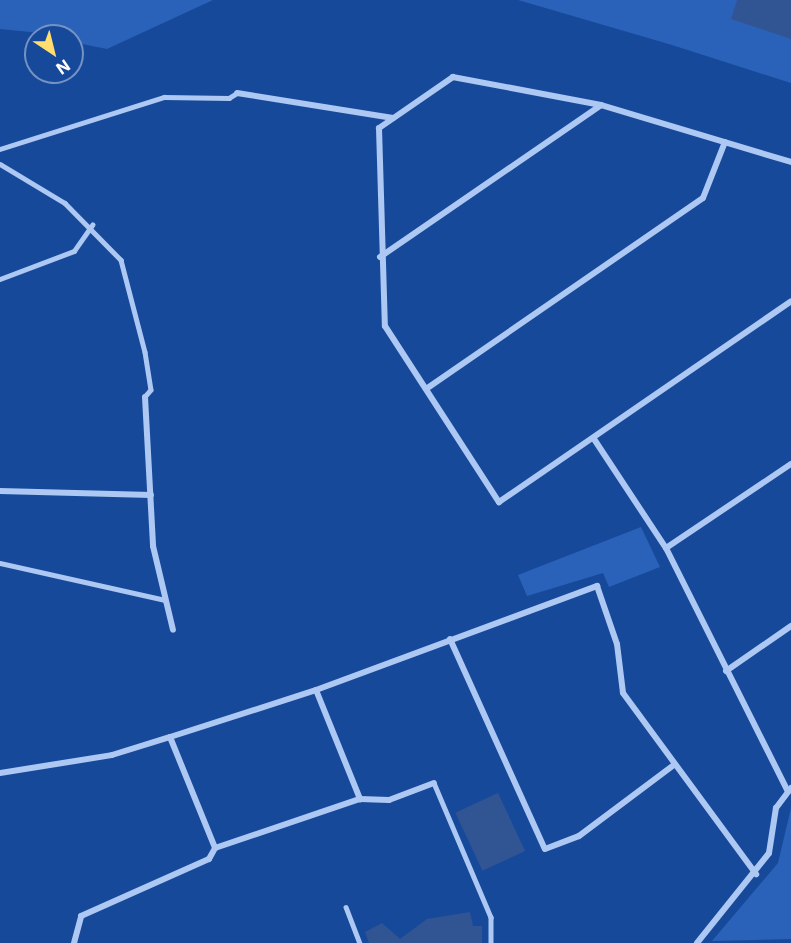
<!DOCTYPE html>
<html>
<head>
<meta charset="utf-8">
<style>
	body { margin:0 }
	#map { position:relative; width:791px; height:943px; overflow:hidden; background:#17499b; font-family:Inter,sans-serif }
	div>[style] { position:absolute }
	.green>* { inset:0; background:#2a62b9 }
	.water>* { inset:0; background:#315593; transform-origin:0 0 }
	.lane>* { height:4.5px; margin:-2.25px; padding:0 2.25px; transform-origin:2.25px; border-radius:2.25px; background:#adc8f2 }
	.street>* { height:6px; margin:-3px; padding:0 3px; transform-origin:3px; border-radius:3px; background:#adc8f2 }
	span { translate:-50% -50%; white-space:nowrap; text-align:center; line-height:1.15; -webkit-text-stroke:4.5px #17499b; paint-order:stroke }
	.north { position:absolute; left:24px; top:24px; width:60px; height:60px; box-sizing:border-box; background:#17499b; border:2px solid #7492c3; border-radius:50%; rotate:145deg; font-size:16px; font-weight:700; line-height:24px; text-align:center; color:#fff }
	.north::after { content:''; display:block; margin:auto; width:21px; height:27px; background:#ffde6e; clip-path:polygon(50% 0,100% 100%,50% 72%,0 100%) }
</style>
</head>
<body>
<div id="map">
	<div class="green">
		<div style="clip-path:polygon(0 0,213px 0,107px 49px,72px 42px,72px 36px,0 29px)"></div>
		<div style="clip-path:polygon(518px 0,791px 0,791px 83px,672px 45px)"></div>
		<div style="clip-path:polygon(641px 527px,660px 567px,609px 587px,603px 573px,527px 596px,518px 575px)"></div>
		<div style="clip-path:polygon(791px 808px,791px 939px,712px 941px,778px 863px)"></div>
	</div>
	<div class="water">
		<div style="clip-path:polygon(737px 0,791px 0,791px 39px,731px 19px)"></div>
		<div style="left:498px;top:793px;width:64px;height:47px;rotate:65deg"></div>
		<div style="clip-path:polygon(470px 912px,473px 926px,482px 926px,482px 943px,369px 943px,365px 932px,382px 923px,400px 939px,427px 919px)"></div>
	</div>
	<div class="lane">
		<div style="left:0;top:149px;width:172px;rotate:-17.6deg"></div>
		<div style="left:164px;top:97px;width:65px;rotate:0.9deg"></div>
		<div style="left:229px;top:98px;width:9px;rotate:-32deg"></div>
		<div style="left:0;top:164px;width:76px;rotate:31deg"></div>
		<div style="left:65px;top:203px;width:80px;rotate:45.5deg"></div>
		<div style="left:121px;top:260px;width:95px;rotate:75.4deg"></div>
		<div style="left:145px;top:352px;width:38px;rotate:81deg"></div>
		<div style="left:151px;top:390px;width:9px;rotate:131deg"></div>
		<div style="left:0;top:279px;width:79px;rotate:-20.7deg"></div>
		<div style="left:74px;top:251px;width:32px;rotate:-55deg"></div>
		<div style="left:0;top:563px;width:169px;rotate:12.6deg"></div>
		<div style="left:434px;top:783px;width:146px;rotate:67deg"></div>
		<div style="left:491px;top:917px;width:26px;rotate:90deg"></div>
		<div style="left:346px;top:907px;width:39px;rotate:69deg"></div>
	</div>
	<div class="street">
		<div style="left:237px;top:93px;width:158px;rotate:9.1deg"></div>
		<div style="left:791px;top:162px;width:198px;rotate:-163.3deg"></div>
		<div style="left:601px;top:105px;width:151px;rotate:-169.3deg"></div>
		<div style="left:453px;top:77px;width:90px;rotate:145.4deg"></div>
		<div style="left:379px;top:128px;width:198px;rotate:88.3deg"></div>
		<div style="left:385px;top:326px;width:210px;rotate:57.1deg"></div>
		<div style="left:499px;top:502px;width:354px;rotate:-34.5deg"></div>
		<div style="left:380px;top:257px;width:268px;rotate:-34.5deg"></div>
		<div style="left:426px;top:389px;width:336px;rotate:-34.6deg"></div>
		<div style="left:703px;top:198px;width:60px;rotate:-68.6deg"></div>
		<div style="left:145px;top:397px;width:149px;rotate:86.9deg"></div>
		<div style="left:153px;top:546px;width:86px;rotate:76.6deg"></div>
		<div style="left:594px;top:439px;width:131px;rotate:56.6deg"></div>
		<div style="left:666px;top:548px;width:271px;rotate:63.4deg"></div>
		<div style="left:0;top:491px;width:151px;rotate:1.5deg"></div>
		<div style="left:666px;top:548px;width:151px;rotate:-33.9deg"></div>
		<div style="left:450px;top:639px;width:230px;rotate:65.7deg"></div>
		<div style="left:545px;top:849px;width:36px;rotate:-21deg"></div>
		<div style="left:579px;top:836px;width:119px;rotate:-36.8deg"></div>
		<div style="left:726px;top:671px;width:79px;rotate:-34.7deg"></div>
		<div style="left:316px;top:690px;width:118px;rotate:68deg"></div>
		<div style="left:170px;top:737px;width:120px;rotate:67.9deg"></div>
		<div style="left:0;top:773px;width:113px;rotate:-9.1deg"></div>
		<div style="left:112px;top:755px;width:61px;rotate:-17.2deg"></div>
		<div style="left:170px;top:737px;width:153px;rotate:-17.8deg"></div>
		<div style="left:316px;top:690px;width:300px;rotate:-20.3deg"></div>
		<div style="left:597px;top:586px;width:61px;rotate:71deg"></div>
		<div style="left:617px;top:644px;width:49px;rotate:83deg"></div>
		<div style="left:623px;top:693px;width:225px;rotate:53.7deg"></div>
		<div style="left:74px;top:943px;width:28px;rotate:-75deg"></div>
		<div style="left:81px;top:916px;width:140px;rotate:-24deg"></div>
		<div style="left:209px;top:859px;width:13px;rotate:-61deg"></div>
		<div style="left:215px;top:848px;width:153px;rotate:-18.7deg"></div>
		<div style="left:360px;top:799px;width:29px;rotate:2deg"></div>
		<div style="left:389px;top:800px;width:48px;rotate:-20.7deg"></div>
		<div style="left:697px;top:943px;width:115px;rotate:-51.3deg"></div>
		<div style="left:769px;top:853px;width:46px;rotate:-81.2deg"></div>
		<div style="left:776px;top:808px;width:25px;rotate:-53deg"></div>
	</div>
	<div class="north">N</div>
</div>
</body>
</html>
